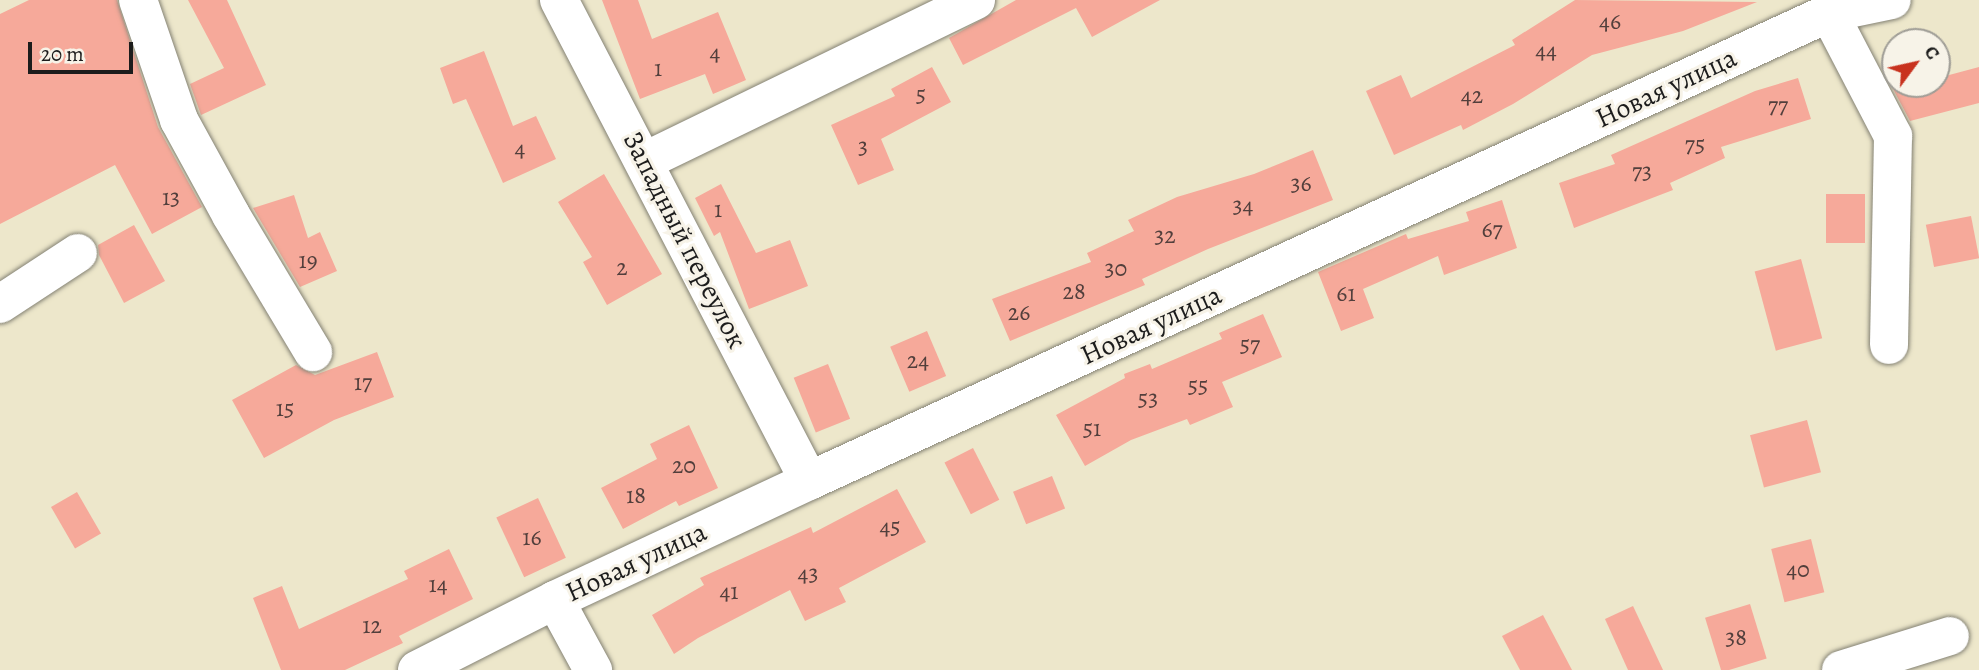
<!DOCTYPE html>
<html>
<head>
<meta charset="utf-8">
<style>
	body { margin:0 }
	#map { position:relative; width:1979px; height:670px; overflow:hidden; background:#ede7cb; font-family:Alegreya,serif }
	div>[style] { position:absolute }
	.building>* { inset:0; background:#f6a99a; transform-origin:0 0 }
	.roads { filter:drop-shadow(0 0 2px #848274) drop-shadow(0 0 2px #848274) }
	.minor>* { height:38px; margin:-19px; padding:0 19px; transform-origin:19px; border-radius:19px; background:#fff }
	span { translate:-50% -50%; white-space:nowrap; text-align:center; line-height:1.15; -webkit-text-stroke:6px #f7f3e8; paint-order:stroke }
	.number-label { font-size:24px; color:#523f3c }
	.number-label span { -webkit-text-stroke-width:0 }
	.street-label { font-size:28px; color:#1c1c1c }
	.north { position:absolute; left:1881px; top:28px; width:70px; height:70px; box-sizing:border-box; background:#f7f3e8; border:2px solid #9f9d96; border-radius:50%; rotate:57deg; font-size:19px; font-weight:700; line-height:28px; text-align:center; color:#1c1c1c }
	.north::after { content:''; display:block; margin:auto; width:24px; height:32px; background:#c8321e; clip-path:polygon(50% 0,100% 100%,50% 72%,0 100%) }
	.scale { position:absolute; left:28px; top:42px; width:105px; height:32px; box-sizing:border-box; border:4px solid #1c1c1c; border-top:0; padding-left:9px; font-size:21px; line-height:24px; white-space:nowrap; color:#1c1c1c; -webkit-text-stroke:5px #f7f3e8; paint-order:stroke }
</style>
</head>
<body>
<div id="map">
	<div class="building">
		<div style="clip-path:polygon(29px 0,117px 0,158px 127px,202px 207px,152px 234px,115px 165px,0 224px,0 14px)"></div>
		<div style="clip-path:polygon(188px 0,227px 0,266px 85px,201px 115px,190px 84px,224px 68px)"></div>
		<div style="clip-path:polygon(602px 0,638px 0,652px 39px,718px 12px,746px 80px,713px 94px,705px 74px,640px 99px)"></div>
		<div style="clip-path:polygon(1016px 0,1160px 0,1092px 37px,1076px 8px,963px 65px,949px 38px)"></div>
		<div style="clip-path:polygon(1575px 0,1757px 2px,1683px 31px,1592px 55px,1513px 104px,1463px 130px,1461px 125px,1394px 155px,1366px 91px,1401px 75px,1411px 98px,1515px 45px,1512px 40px)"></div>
		<div style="clip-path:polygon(484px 51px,513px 126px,536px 116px,556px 159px,503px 183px,466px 99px,453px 104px,440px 68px)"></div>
		<div style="clip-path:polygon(1895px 52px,1895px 84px,1937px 84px,1937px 74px,1938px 78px,1979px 67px,1979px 103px,1910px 121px,1891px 85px,1883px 56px)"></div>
		<div style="clip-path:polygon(932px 67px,951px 102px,881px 139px,894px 170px,858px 185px,831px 125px,895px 96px,891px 89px)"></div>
		<div style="clip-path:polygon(1798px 78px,1811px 119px,1721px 147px,1725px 158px,1670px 183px,1673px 190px,1574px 228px,1559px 183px,1615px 164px,1611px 155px,1755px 91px)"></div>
		<div style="clip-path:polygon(1313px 150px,1333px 200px,1208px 249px,1142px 279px,1145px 285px,1010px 341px,992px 299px,1091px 262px,1087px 253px,1134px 231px,1128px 220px,1177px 197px,1254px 174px)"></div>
		<div style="clip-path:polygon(604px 174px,662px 274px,607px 305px,583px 262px,592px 257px,558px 202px)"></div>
		<div style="clip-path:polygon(721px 184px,756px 253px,790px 240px,808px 286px,749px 309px,720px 232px,714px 236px,695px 198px)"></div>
		<div style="left:1826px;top:194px;width:39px;height:49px"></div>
		<div style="clip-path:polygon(294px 195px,308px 238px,320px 232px,337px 271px,300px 287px,253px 208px)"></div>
		<div style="clip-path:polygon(1502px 200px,1517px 248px,1444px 275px,1438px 256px,1363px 289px,1374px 318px,1341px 331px,1318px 272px,1406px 234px,1408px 239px,1469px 221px,1466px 212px)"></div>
		<div style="left:1971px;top:216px;width:43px;height:46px;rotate:79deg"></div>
		<div style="clip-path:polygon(134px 225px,165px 281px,124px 303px,99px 255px,98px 245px)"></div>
		<div style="left:1801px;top:259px;width:82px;height:48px;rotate:75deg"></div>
		<div style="clip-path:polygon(1263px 314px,1282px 357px,1222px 382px,1233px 407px,1190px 425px,1187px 419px,1131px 440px,1085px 466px,1056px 415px,1125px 378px,1124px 374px,1150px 364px,1152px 369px,1222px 339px,1219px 333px)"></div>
		<div style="left:927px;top:331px;width:49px;height:40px;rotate:67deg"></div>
		<div style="clip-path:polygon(377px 352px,394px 397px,334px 420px,264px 458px,232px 400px,296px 365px,315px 375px)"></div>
		<div style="left:828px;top:364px;width:59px;height:37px;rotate:68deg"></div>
		<div style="left:1807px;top:420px;width:54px;height:59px;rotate:75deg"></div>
		<div style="clip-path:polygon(689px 425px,718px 488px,679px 506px,676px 501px,623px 529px,601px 488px,657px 459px,650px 444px)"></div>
		<div style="left:973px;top:448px;width:58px;height:32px;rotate:63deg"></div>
		<div style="left:1052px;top:476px;width:35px;height:42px;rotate:68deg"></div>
		<div style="clip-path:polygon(897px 489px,926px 542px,839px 588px,846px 602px,805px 621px,790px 590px,698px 638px,674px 654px,652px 615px,704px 585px,700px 578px,811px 527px,813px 533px)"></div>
		<div style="left:77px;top:492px;width:48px;height:30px;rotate:60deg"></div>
		<div style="left:538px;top:498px;width:66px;height:46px;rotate:65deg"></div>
		<div style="left:1811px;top:539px;width:55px;height:41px;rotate:76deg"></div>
		<div style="clip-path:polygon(449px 549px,473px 599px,399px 636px,403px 643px,345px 670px,281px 670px,253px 598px,282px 586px,299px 629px,408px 579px,404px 571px)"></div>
		<div style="left:1750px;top:604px;width:57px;height:47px;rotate:73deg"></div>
		<div style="clip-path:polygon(1633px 606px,1663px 670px,1628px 670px,1605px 619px)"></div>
		<div style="clip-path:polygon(1543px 615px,1572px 670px,1520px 670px,1502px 636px)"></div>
	</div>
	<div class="roads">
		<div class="minor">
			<div style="left:138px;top:0;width:127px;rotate:71.1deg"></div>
			<div style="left:179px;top:120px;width:108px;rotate:61.3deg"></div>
			<div style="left:231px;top:215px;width:160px;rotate:59.1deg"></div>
			<div style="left:559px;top:0;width:542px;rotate:62.54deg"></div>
			<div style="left:1829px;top:13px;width:139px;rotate:62.5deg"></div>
			<div style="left:1893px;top:136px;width:209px;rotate:91.1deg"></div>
			<div style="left:645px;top:161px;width:368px;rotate:-25.9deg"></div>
			<div style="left:0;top:304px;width:93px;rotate:-33.2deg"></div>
			<div style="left:555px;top:600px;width:80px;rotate:61.5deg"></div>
			<div style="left:417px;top:670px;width:155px;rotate:-26.9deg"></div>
			<div style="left:555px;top:600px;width:280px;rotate:-25.1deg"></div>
			<div style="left:809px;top:481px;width:1122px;rotate:-24.65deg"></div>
			<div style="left:1829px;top:13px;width:64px;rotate:-11.7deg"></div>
			<div style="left:1841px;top:670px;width:114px;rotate:-17.3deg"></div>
		</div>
	</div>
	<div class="number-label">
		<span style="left:1610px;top:22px">46</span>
		<span style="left:1546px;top:51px">44</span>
		<span style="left:715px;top:53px">4</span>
		<span style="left:658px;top:69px">1</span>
		<span style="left:921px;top:95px">5</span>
		<span style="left:1472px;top:96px">42</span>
		<span style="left:1778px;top:106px">77</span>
		<span style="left:1695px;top:145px">75</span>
		<span style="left:863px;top:147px">3</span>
		<span style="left:520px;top:149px">4</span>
		<span style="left:1642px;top:172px">73</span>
		<span style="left:1301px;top:184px">36</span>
		<span style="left:171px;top:198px">13</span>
		<span style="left:1243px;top:206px">34</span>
		<span style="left:718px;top:210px">1</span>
		<span style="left:1492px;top:230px">67</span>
		<span style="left:1165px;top:236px">32</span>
		<span style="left:308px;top:261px">19</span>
		<span style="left:622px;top:268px">2</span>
		<span style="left:1116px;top:269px">30</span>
		<span style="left:1074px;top:292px">28</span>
		<span style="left:1346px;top:294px">61</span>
		<span style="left:1019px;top:313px">26</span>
		<span style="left:1250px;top:345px">57</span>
		<span style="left:918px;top:361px">24</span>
		<span style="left:363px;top:383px">17</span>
		<span style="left:1198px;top:386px">55</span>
		<span style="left:1148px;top:399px">53</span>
		<span style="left:285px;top:409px">15</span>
		<span style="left:1092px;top:429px">51</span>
		<span style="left:684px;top:466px">20</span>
		<span style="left:636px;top:496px">18</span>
		<span style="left:890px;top:527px">45</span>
		<span style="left:532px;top:538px">16</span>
		<span style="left:1798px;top:570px">40</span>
		<span style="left:808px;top:574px">43</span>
		<span style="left:438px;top:585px">14</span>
		<span style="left:729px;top:592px">41</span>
		<span style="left:372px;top:626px">12</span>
		<span style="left:1736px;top:638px">38</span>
	</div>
	<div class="street-label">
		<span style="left:1666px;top:88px;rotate:-25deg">Новая улица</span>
		<span style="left:685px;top:240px;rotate:63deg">Западный переулок</span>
		<span style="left:1151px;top:325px;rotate:-25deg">Новая улица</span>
		<span style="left:636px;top:562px;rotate:-25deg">Новая улица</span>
	</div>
	<div class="north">С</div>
	<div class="scale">20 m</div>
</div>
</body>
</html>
